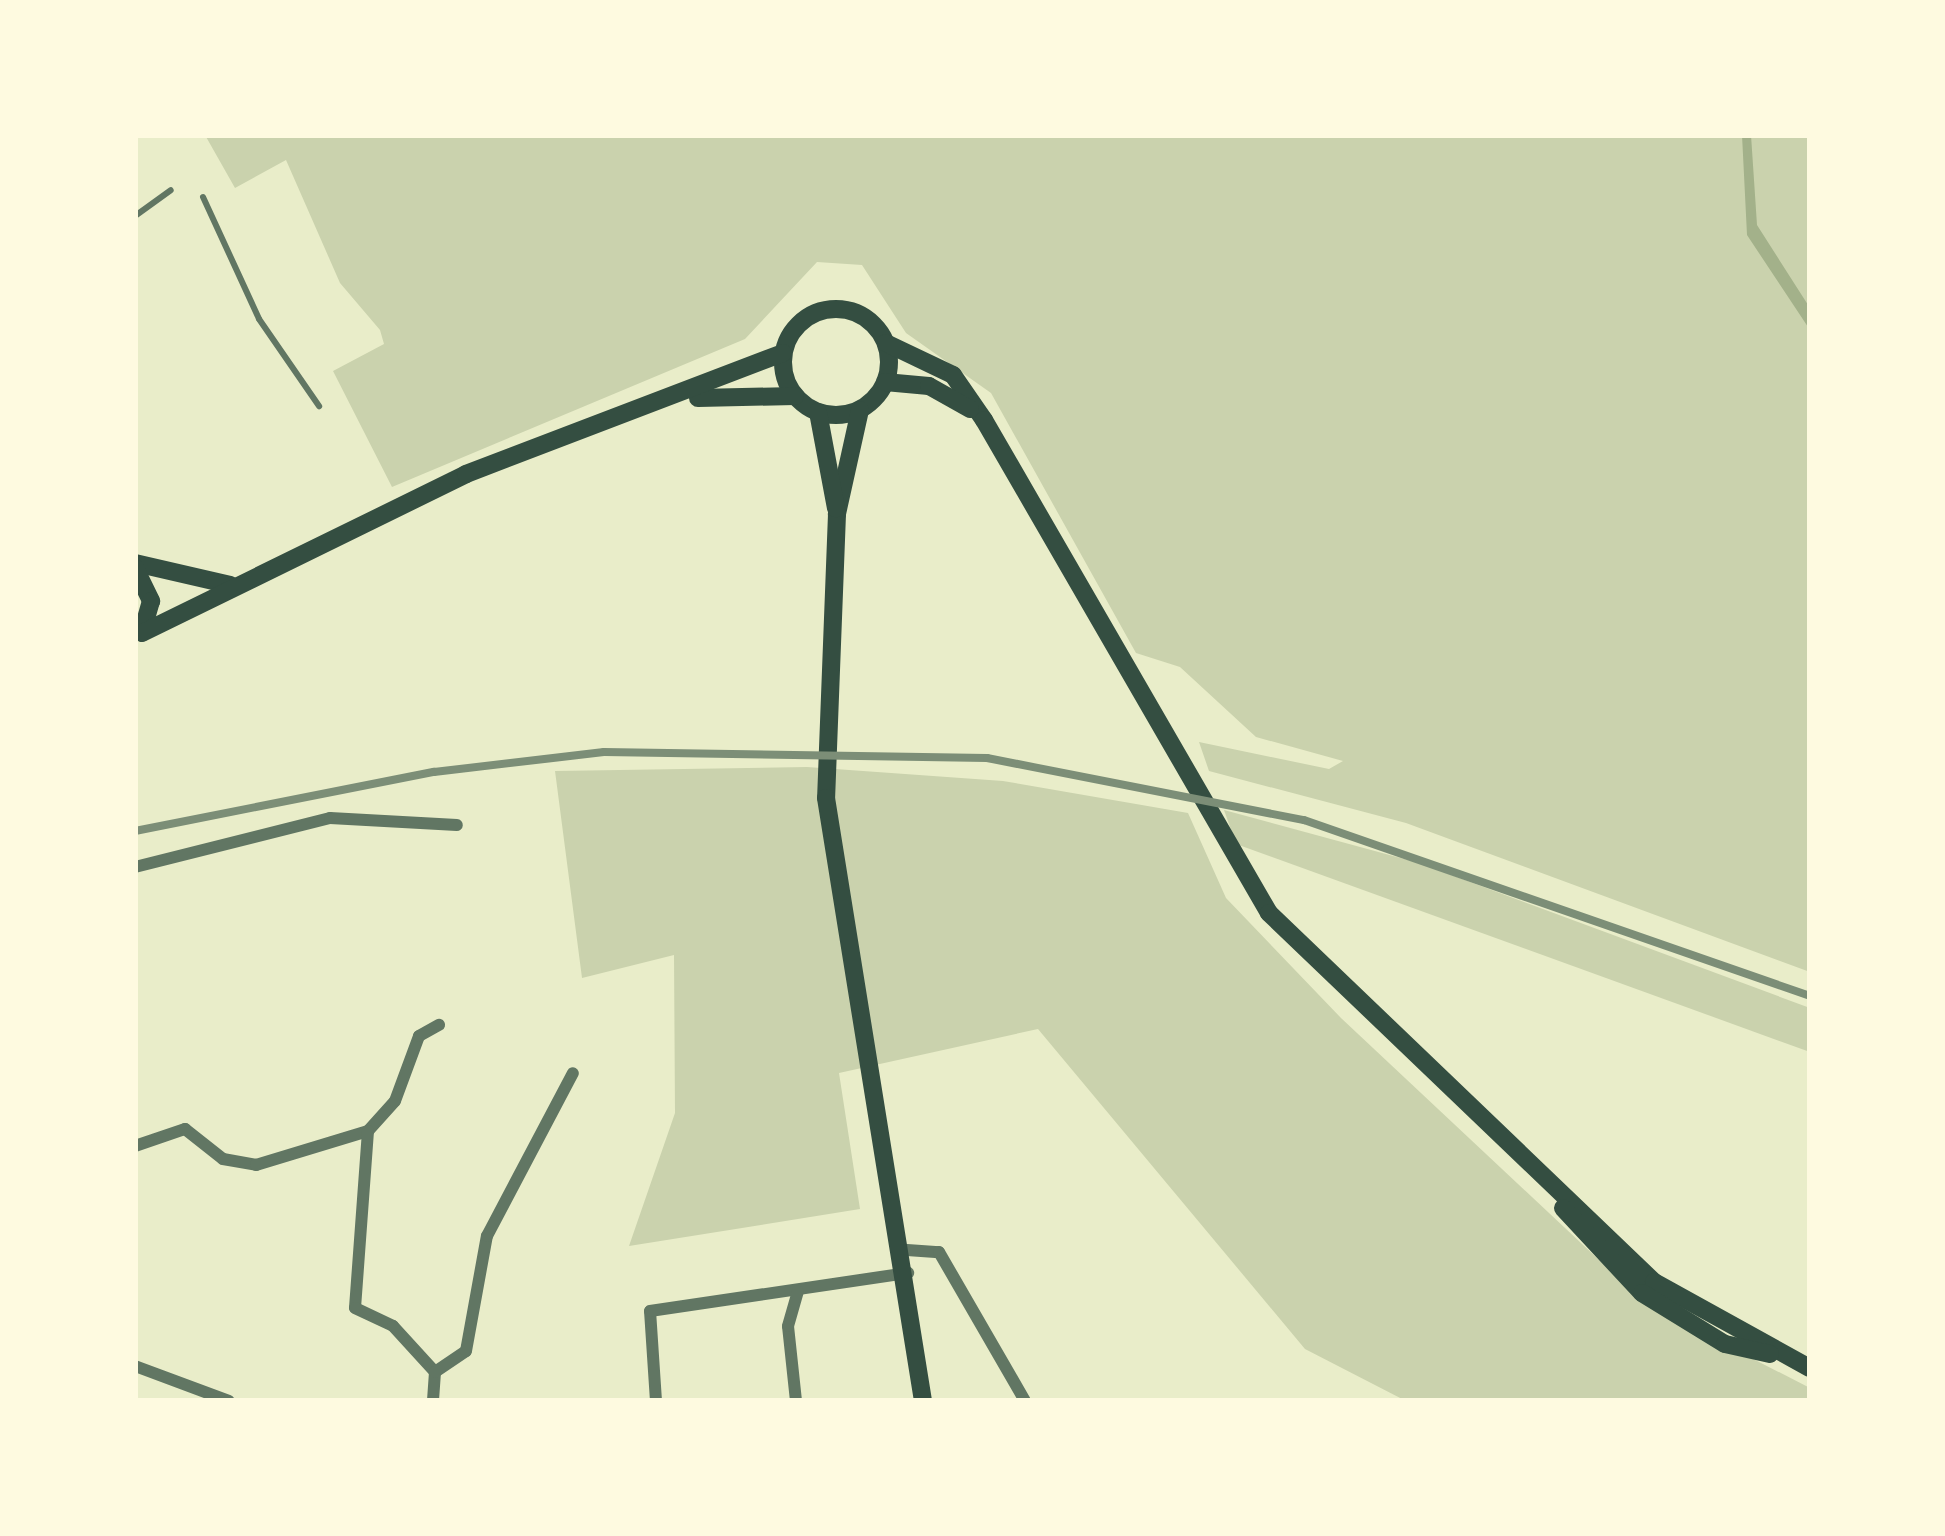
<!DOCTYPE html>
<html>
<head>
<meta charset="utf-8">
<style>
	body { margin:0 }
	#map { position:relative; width:1945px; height:1536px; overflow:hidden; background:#e9edc9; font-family:"PT Sans",sans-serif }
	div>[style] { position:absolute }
	.green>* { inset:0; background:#cad2ad }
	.water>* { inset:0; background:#a3b18a }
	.service>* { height:6px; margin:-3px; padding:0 3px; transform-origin:3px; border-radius:3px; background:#617663 }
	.minor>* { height:12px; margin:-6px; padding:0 6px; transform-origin:6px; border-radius:6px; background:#617663 }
	.secondary>* { height:18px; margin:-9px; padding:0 9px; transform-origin:9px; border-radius:9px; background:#344e41 }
	.secondary>.ring { margin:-9px; padding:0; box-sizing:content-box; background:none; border:18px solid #344e41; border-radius:50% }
	.rail>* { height:8px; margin:-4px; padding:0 4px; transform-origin:4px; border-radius:4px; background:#7c8e77 }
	span { translate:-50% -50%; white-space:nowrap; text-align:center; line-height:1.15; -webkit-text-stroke:12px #fefae0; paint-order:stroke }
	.frame { position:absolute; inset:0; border:138px solid #fefae0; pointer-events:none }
</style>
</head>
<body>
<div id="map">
	<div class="green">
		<div style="clip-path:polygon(205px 135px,1810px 135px,1810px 972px,1406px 823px,1209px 771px,1199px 742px,1329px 769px,1343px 761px,1256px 737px,1180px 667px,1136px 653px,991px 393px,906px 333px,862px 265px,817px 262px,745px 339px,392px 487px,333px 371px,384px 344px,380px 330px,340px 283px,286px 160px,235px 188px)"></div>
		<div style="clip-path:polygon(807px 767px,1003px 781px,1188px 813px,1226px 898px,1341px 1018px,1646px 1304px,1810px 1388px,1810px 1401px,1406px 1401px,1305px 1349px,1038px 1029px,839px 1073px,860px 1209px,629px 1246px,675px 1113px,674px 955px,582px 978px,555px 771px)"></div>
		<div style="clip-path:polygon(1224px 810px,1419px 863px,1810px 1008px,1810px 1052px,1236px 844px)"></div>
	</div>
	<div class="water">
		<div style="clip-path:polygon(1742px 135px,1751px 135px,1757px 225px,1810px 308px,1810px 330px,1747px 235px)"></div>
	</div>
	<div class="service">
		<div style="left:203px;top:197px;width:134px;rotate:65.3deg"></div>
		<div style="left:259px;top:319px;width:106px;rotate:55.4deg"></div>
		<div style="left:135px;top:216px;width:44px;rotate:-35.8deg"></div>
	</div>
	<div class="minor">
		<div style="left:135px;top:867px;width:201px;rotate:-14.1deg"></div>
		<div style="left:330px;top:818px;width:127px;rotate:3.2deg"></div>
		<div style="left:368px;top:1131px;width:40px;rotate:-48deg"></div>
		<div style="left:395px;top:1101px;width:69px;rotate:-69.7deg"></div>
		<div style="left:419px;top:1036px;width:23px;rotate:-29deg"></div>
		<div style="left:135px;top:1146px;width:53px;rotate:-18.8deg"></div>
		<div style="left:185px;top:1129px;width:48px;rotate:38.3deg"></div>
		<div style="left:223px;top:1159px;width:34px;rotate:10deg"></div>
		<div style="left:256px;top:1165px;width:117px;rotate:-16.9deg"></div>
		<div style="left:368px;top:1131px;width:177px;rotate:94.2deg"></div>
		<div style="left:355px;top:1308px;width:42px;rotate:25.3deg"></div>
		<div style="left:393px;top:1326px;width:62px;rotate:47.6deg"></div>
		<div style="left:435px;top:1372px;width:29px;rotate:94deg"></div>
		<div style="left:907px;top:1250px;width:32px;rotate:4deg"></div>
		<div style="left:939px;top:1252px;width:172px;rotate:60deg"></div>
		<div style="left:135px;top:1366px;width:100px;rotate:20.4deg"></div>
		<div style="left:435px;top:1372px;width:37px;rotate:-34deg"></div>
		<div style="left:466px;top:1351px;width:117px;rotate:-79.7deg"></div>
		<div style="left:487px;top:1236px;width:184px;rotate:-62.2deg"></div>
		<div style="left:656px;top:1401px;width:90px;rotate:-93.8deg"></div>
		<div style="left:650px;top:1311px;width:261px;rotate:-8.4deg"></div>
		<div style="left:796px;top:1401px;width:75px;rotate:-96.1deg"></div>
		<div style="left:788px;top:1326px;width:36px;rotate:-74deg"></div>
	</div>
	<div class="secondary">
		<div class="ring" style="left:783px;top:309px;width:88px;height:88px"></div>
		<div style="left:886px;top:343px;width:74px;rotate:25.5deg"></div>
		<div style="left:953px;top:375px;width:55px;rotate:55.4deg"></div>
		<div style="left:984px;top:420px;width:569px;rotate:59.97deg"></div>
		<div style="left:1269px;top:913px;width:533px;rotate:43.78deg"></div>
		<div style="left:1654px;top:1282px;width:178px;rotate:28.9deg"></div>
		<div style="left:885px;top:382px;width:44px;rotate:5.2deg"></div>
		<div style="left:929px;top:386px;width:47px;rotate:29.3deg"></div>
		<div style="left:698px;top:398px;width:97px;rotate:-1.2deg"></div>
		<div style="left:860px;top:410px;width:107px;rotate:102.5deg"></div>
		<div style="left:837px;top:514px;width:284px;rotate:92.2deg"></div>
		<div style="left:826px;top:798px;width:611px;rotate:80.86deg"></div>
		<div style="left:818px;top:412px;width:98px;rotate:79.4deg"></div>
		<div style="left:135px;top:563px;width:98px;rotate:13deg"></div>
		<div style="left:135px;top:568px;width:37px;rotate:64deg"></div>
		<div style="left:151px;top:601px;width:33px;rotate:106deg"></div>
		<div style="left:142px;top:633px;width:361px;rotate:-26.1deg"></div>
		<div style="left:466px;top:474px;width:339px;rotate:-20.9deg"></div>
		<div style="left:1563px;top:1208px;width:116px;rotate:47.1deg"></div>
		<div style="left:1642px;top:1293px;width:97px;rotate:31.6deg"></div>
		<div style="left:1725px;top:1344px;width:46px;rotate:12.5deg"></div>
	</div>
	<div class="rail">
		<div style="left:135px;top:831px;width:305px;rotate:-11.2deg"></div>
		<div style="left:434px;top:772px;width:171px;rotate:-6.7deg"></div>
		<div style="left:604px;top:752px;width:383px;rotate:0.9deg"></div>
		<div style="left:987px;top:758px;width:323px;rotate:11.1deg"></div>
		<div style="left:1304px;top:820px;width:536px;rotate:19.18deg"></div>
	</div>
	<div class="frame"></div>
</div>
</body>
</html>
